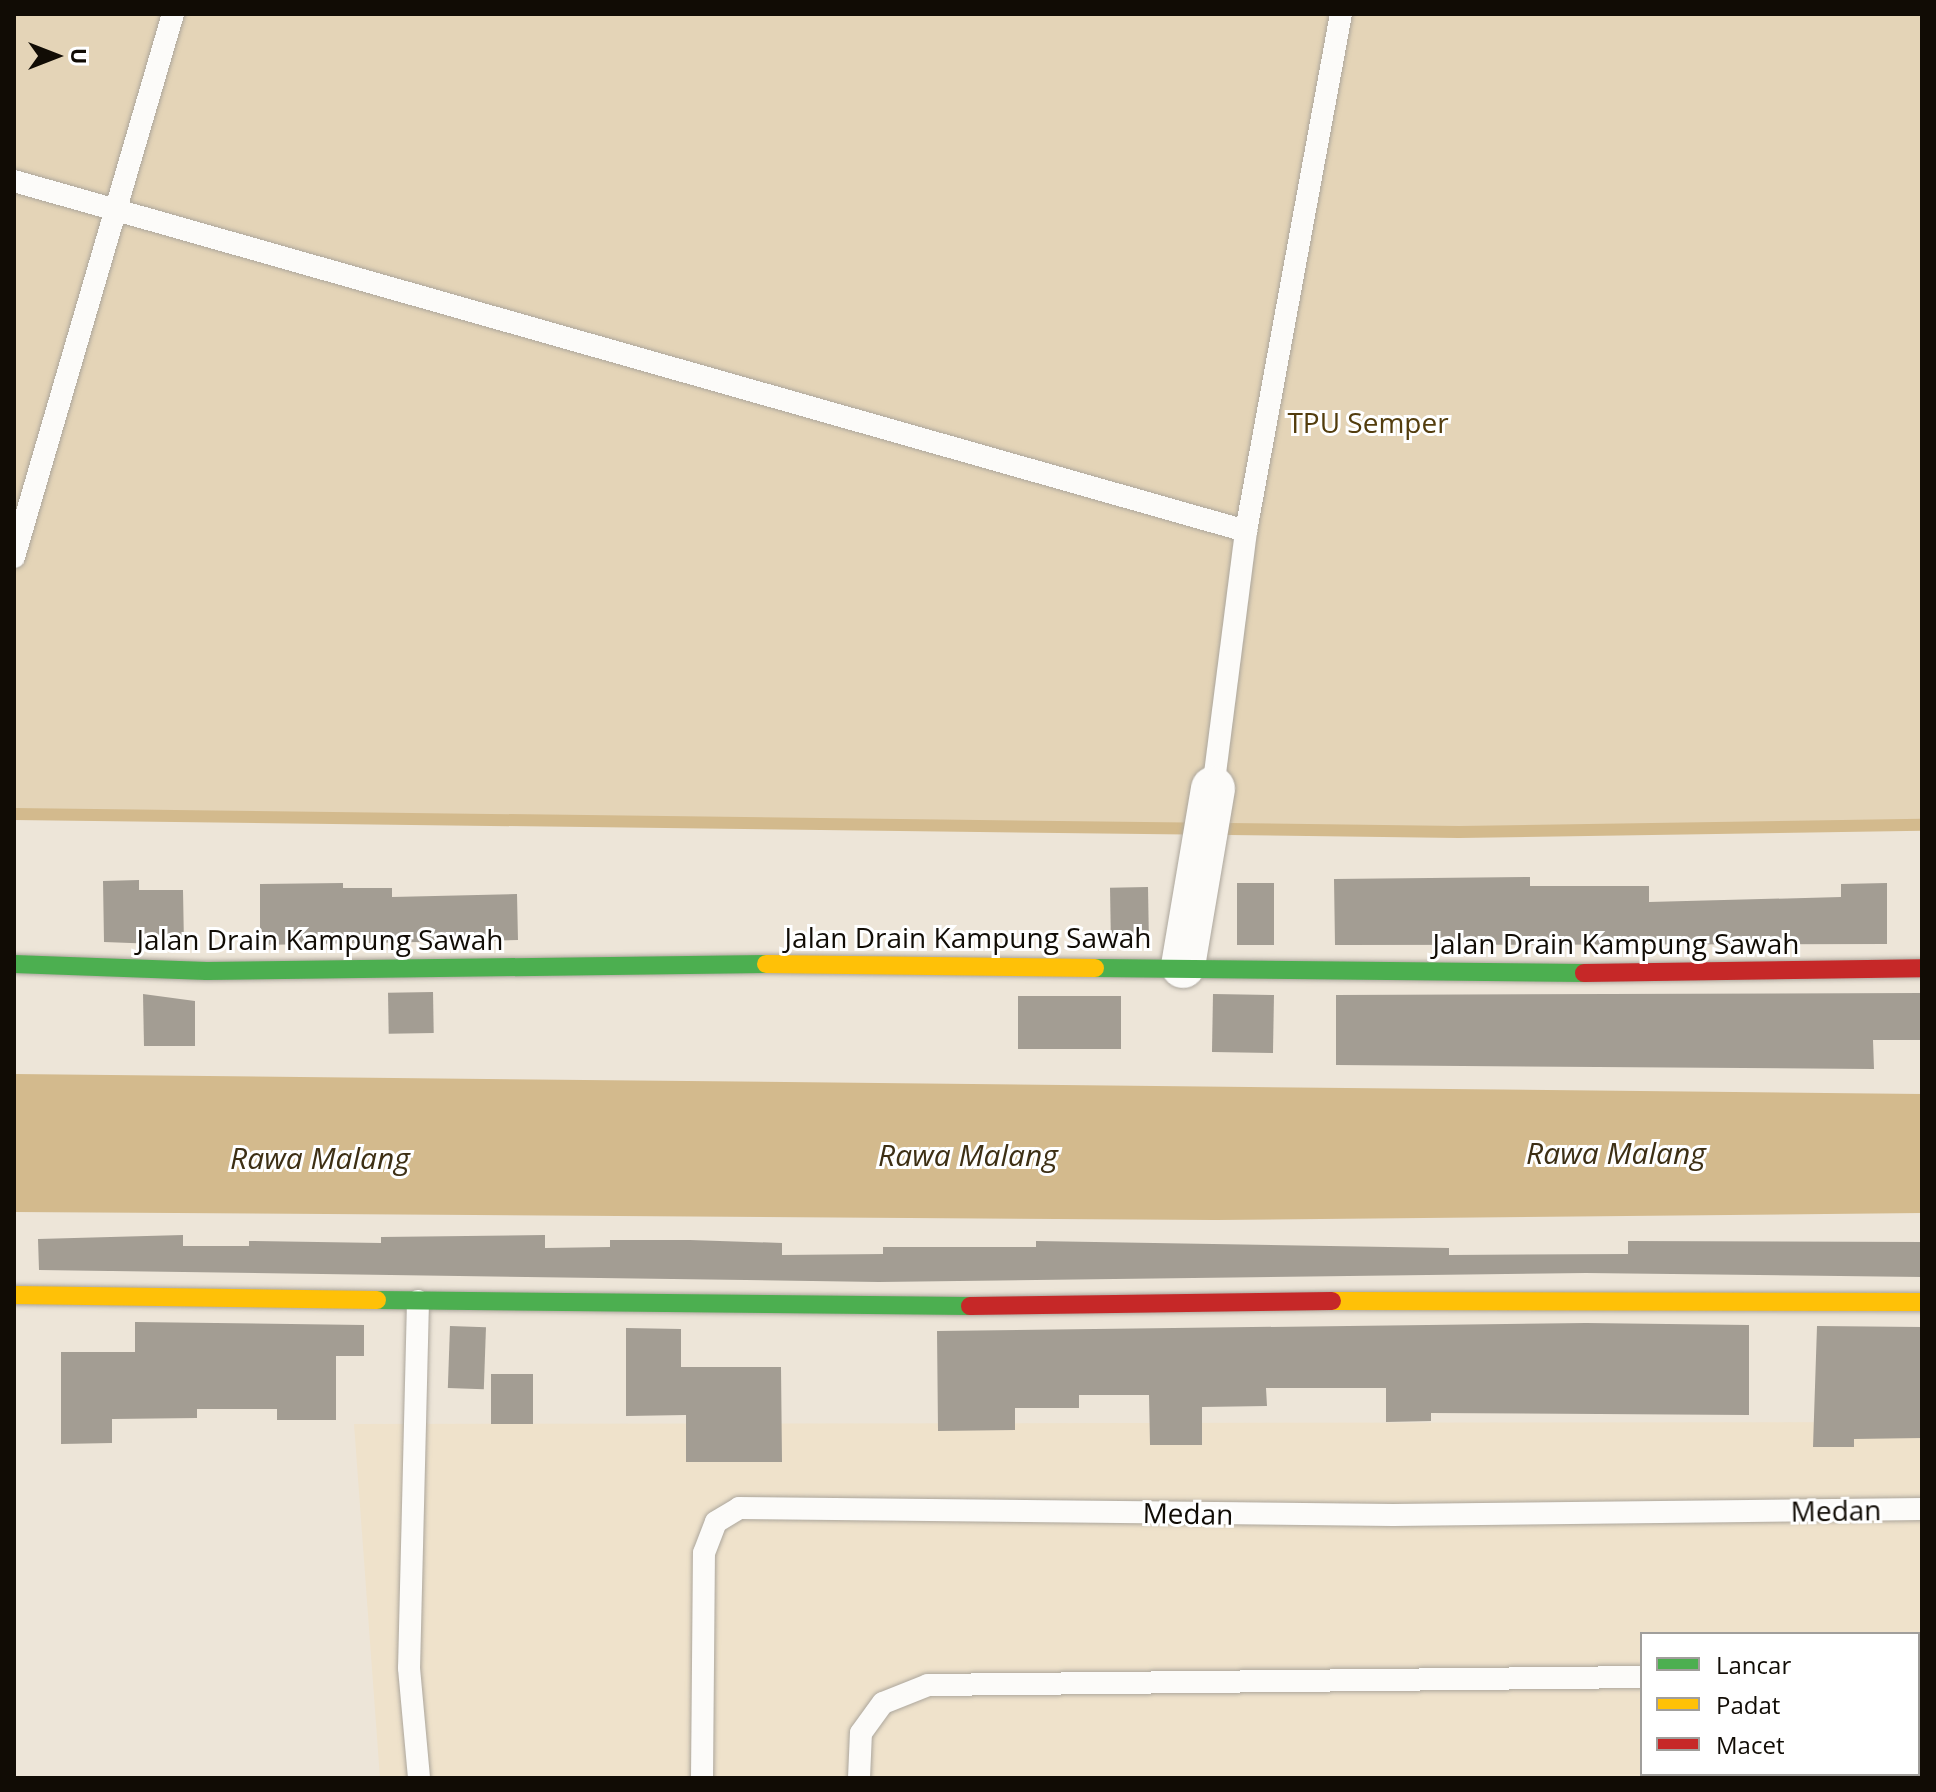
<!DOCTYPE html>
<html>
<head>
<meta charset="utf-8">
<style>
	body { margin:0 }
	#map { position:relative; width:1936px; height:1792px; overflow:hidden; background:#ede5d8; font-family:"Open Sans",sans-serif }
	div>[style] { position:absolute }
	.built>* { inset:0; background:#efe2cb }
	.green>* { inset:0; background:#e4d4b7 }
	.water>* { inset:0; background:#d3ba8d }
	.stream>* { height:12px; margin:-6px; padding:0 6px; transform-origin:6px; border-radius:6px; background:#d3ba8d }
	.building>* { inset:0; background:#a39d93; transform-origin:0 0 }
	.roads { filter:drop-shadow(0 0 2px #aca69c) drop-shadow(0 0 2px #aca69c) }
	.lane>* { height:22px; margin:-11px; padding:0 11px; transform-origin:11px; border-radius:11px; background:#fcfbf9 }
	.street>* { height:44px; margin:-22px; padding:0 22px; transform-origin:22px; border-radius:22px; background:#fcfbf9 }
	.fast>* { height:18px; margin:-9px; padding:0 9px; transform-origin:9px; border-radius:9px; background:#4caf50 }
	.slow>* { height:18px; margin:-9px; padding:0 9px; transform-origin:9px; border-radius:9px; background:#ffc107 }
	.jam>* { height:18px; margin:-9px; padding:0 9px; transform-origin:9px; border-radius:9px; background:#c62828 }
	span { translate:-50% -50%; white-space:nowrap; text-align:center; line-height:1.15; -webkit-text-stroke:6px #fff; paint-order:stroke }
	.park-label { font-size:28px; color:#533d0d }
	.street-label { font-size:28px; color:#110c05 }
	.water-label { font-size:30px; color:#3d2f14; font-style:italic }
	.frame { position:absolute; inset:0; border:16px solid #110c05; pointer-events:none }
	.legend { position:absolute; left:1640px; top:1632px; width:280px; height:144px; box-sizing:border-box; background:#fff; border:2px solid #a09e9b; margin:0; padding:10px 14px; list-style:none; font-size:24px; color:#110c05 }
	.legend li { display:flex; align-items:center; gap:16px; height:40px }
	.legend b { width:40px; border:2px solid #a09e9b }
	.north { position:absolute; left:16px; top:16px; width:80px; height:80px; -webkit-text-stroke:6px #fff; paint-order:stroke; rotate:90deg; font-size:22px; font-weight:700; line-height:32px; text-align:center; color:#110c05 }
	.north::after { content:''; display:block; margin:auto; width:28px; height:36px; background:#110c05; clip-path:polygon(50% 0,100% 100%,50% 72%,0 100%) }
</style>
</head>
<body>
<div id="map">
	<div class="built">
		<div style="clip-path:polygon(evenodd,1922px 1422px,1922px 1778px,380px 1778px,354px 1424px,1922px 1422px,1642px 1634px,1918px 1634px,1918px 1774px,1642px 1774px,1642px 1634px)"></div>
	</div>
	<div class="green">
		<div style="clip-path:polygon(14px 14px,1922px 14px,1922px 825px,1459px 832px,14px 814px)"></div>
	</div>
	<div class="water">
		<div style="clip-path:polygon(14px 1074px,1922px 1094px,1922px 1213px,1216px 1220px,14px 1212px)"></div>
	</div>
	<div class="stream">
		<div style="left:14px;top:814px;width:1445px;rotate:0.71deg"></div>
		<div style="left:1459px;top:832px;width:463px;rotate:-0.9deg"></div>
	</div>
	<div class="building">
		<div style="clip-path:polygon(1530px 877px,1530px 886px,1649px 886px,1649px 902px,1841px 897px,1841px 884px,1887px 883px,1887px 944px,1335px 945px,1334px 879px)"></div>
		<div style="clip-path:polygon(139px 880px,139px 890px,183px 890px,184px 945px,104px 942px,103px 881px)"></div>
		<div style="clip-path:polygon(343px 883px,343px 888px,392px 888px,392px 897px,517px 894px,518px 940px,260px 945px,260px 884px)"></div>
		<div style="left:1274px;top:883px;width:62px;height:37px;rotate:90deg"></div>
		<div style="left:1148px;top:887px;width:50px;height:38px;rotate:89deg"></div>
		<div style="left:433px;top:992px;width:41px;height:45px;rotate:89deg"></div>
		<div style="clip-path:polygon(1922px 993px,1922px 1040px,1873px 1040px,1874px 1069px,1336px 1065px,1336px 995px)"></div>
		<div style="clip-path:polygon(143px 994px,195px 1001px,195px 1046px,144px 1046px)"></div>
		<div style="left:1213px;top:994px;width:61px;height:58px;rotate:1deg"></div>
		<div style="left:1018px;top:996px;width:103px;height:53px"></div>
		<div style="clip-path:polygon(183px 1235px,183px 1246px,249px 1246px,249px 1241px,381px 1243px,381px 1237px,545px 1235px,545px 1248px,610px 1247px,610px 1240px,690px 1240px,782px 1243px,782px 1255px,883px 1254px,883px 1247px,1036px 1247px,1036px 1241px,1449px 1248px,1449px 1255px,1628px 1254px,1628px 1241px,1922px 1242px,1922px 1277px,1586px 1273px,879px 1282px,39px 1270px,38px 1239px)"></div>
		<div style="clip-path:polygon(135px 1322px,364px 1325px,364px 1356px,336px 1356px,336px 1420px,277px 1420px,277px 1409px,197px 1409px,197px 1418px,112px 1419px,112px 1443px,61px 1444px,61px 1352px,135px 1352px)"></div>
		<div style="clip-path:polygon(1586px 1323px,1749px 1325px,1749px 1415px,1431px 1413px,1431px 1421px,1386px 1422px,1386px 1388px,1266px 1388px,1267px 1406px,1202px 1407px,1202px 1445px,1150px 1445px,1149px 1395px,1079px 1395px,1079px 1408px,1015px 1408px,1015px 1430px,938px 1431px,937px 1331px)"></div>
		<div style="left:450px;top:1326px;width:36px;height:62px;rotate:2deg"></div>
		<div style="clip-path:polygon(1817px 1326px,1922px 1327px,1922px 1438px,1854px 1439px,1854px 1447px,1813px 1447px)"></div>
		<div style="clip-path:polygon(626px 1328px,681px 1329px,681px 1367px,781px 1367px,782px 1462px,686px 1462px,686px 1415px,626px 1416px)"></div>
		<div style="left:491px;top:1374px;width:42px;height:50px"></div>
	</div>
	<div class="roads">
		<div class="lane">
			<div style="left:14px;top:181px;width:1281px;rotate:15.86deg"></div>
			<div style="left:14px;top:557px;width:566px;rotate:-73.68deg"></div>
			<div style="left:1213px;top:789px;width:260px;rotate:-82.7deg"></div>
			<div style="left:1246px;top:531px;width:526px;rotate:-79.59deg"></div>
			<div style="left:418px;top:1301px;width:367px;rotate:91.4deg"></div>
			<div style="left:409px;top:1668px;width:110px;rotate:84.8deg"></div>
			<div style="left:1918px;top:1678px;width:4px"></div>
			<div style="left:702px;top:1778px;width:225px;rotate:-89.5deg"></div>
			<div style="left:704px;top:1553px;width:33px;rotate:-69deg"></div>
			<div style="left:716px;top:1522px;width:27px;rotate:-31deg"></div>
			<div style="left:739px;top:1508px;width:654px;rotate:0.61deg"></div>
			<div style="left:1393px;top:1515px;width:529px;rotate:-0.65deg"></div>
			<div style="left:859px;top:1778px;width:45px;rotate:-87.5deg"></div>
			<div style="left:861px;top:1733px;width:37px;rotate:-54deg"></div>
			<div style="left:883px;top:1703px;width:48px;rotate:-21.8deg"></div>
			<div style="left:928px;top:1685px;width:714px;rotate:-0.64deg"></div>
		</div>
		<div class="street">
			<div style="left:1183px;top:966px;width:180px;rotate:-80.4deg"></div>
		</div>
		<div class="fast">
			<div style="left:14px;top:964px;width:193px;rotate:2.1deg"></div>
			<div style="left:207px;top:971px;width:559px;rotate:-0.72deg"></div>
			<div style="left:1095px;top:968px;width:489px;rotate:0.6deg"></div>
			<div style="left:377px;top:1300px;width:593px;rotate:0.58deg"></div>
		</div>
		<div class="slow">
			<div style="left:766px;top:964px;width:329px;rotate:0.7deg"></div>
			<div style="left:14px;top:1295px;width:363px;rotate:0.8deg"></div>
			<div style="left:1332px;top:1301px;width:590px;rotate:0.1deg"></div>
		</div>
		<div class="jam">
			<div style="left:1584px;top:973px;width:338px;rotate:-0.8deg"></div>
			<div style="left:970px;top:1306px;width:362px;rotate:-0.8deg"></div>
		</div>
	</div>
	<div class="park-label">
		<span style="left:1368px;top:422px">TPU Semper</span>
	</div>
	<div class="street-label">
		<span style="left:968px;top:937px">Jalan Drain Kampung Sawah</span>
		<span style="left:320px;top:939px">Jalan Drain Kampung Sawah</span>
		<span style="left:1616px;top:943px">Jalan Drain Kampung Sawah</span>
		<span style="left:1836px;top:1510px;rotate:-1deg">Medan</span>
		<span style="left:1188px;top:1513px;rotate:1deg">Medan</span>
	</div>
	<div class="water-label">
		<span style="left:1616px;top:1153px">Rawa Malang</span>
		<span style="left:968px;top:1155px">Rawa Malang</span>
		<span style="left:320px;top:1158px">Rawa Malang</span>
	</div>
	<div class="frame"></div>
	<ul class="legend">
	<li><b style="height:10px;background:#4caf50"></b>Lancar</li>
	<li><b style="height:10px;background:#ffc107"></b>Padat</li>
	<li><b style="height:10px;background:#c62828"></b>Macet</li>
	</ul>
	<div class="north">U</div>
</div>
</body>
</html>
